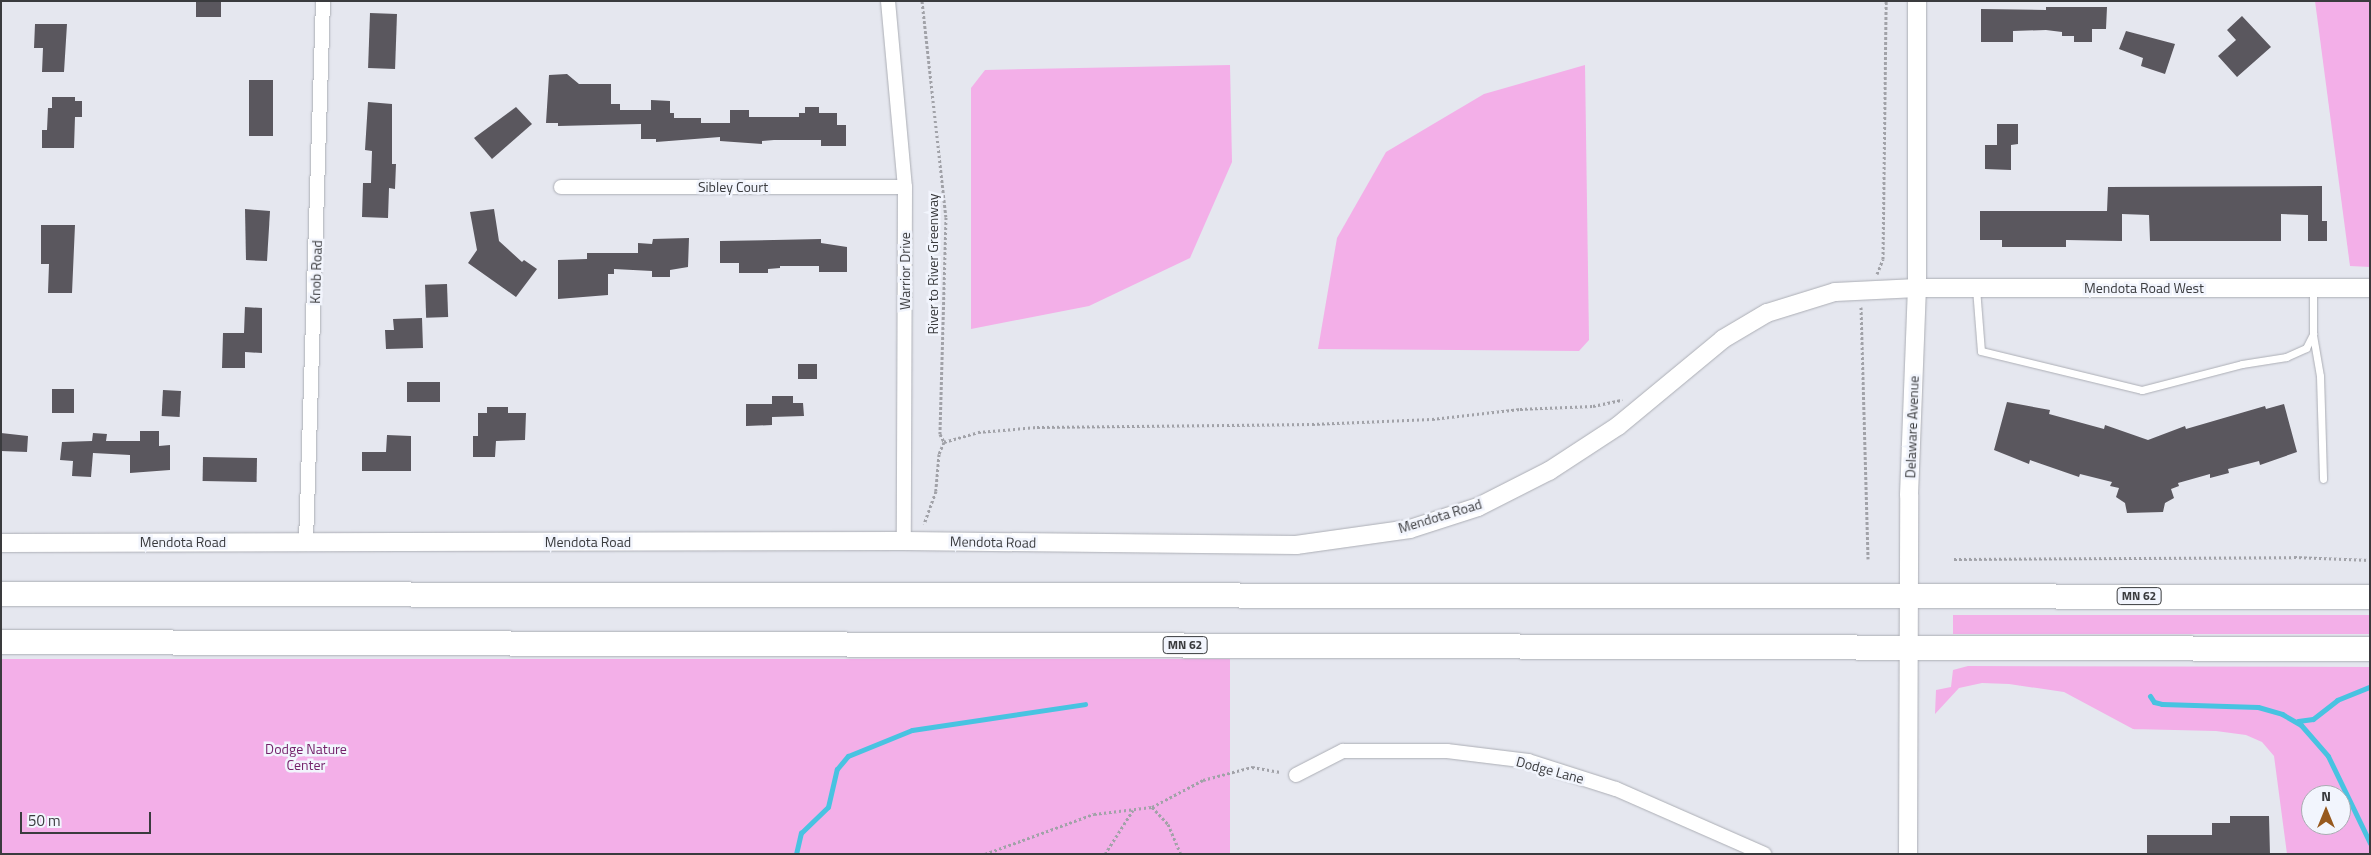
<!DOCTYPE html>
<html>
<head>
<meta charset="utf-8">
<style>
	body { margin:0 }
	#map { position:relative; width:2371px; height:855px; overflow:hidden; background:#e5e7ef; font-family:"Titillium Web",sans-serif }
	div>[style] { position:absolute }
	.green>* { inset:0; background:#f3afe8; transform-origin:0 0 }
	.stream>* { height:5px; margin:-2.5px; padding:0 2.5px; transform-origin:2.5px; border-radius:2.5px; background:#48c3e1 }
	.building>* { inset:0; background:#5a575e; transform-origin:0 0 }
	.path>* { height:3px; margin-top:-1.5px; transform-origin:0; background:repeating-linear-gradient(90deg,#a1a2a8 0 2.5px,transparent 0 5px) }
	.roads { filter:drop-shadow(0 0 1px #acaeb5) drop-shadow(0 0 1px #acaeb5) }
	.service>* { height:7px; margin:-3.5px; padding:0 3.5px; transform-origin:3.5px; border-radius:3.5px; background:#fff }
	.minor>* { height:14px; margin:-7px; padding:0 7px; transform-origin:7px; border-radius:7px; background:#fff }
	.tertiary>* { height:18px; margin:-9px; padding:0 9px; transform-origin:9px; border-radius:9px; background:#fff }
	.trunk>* { height:24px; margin:-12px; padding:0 12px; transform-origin:12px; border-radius:12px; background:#fff }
	span { translate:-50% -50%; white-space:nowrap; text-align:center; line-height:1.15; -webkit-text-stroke:5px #f2f5fd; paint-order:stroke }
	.shield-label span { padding:1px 4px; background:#f2f5fd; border:1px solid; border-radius:4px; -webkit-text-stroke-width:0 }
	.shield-label { font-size:12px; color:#3a3b3e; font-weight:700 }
	.street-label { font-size:14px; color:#3a3b3e }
	.park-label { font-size:14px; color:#721f69 }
	.frame { position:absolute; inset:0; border:2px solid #3a3b3e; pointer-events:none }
	.north { position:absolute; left:2301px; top:785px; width:50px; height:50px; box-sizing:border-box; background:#f2f5fd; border:1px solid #a8abb1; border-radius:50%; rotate:0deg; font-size:14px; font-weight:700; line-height:20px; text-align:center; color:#3a3b3e }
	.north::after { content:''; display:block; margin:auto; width:18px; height:22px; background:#97591e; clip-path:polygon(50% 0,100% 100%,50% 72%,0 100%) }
	.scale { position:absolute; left:20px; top:812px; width:131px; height:22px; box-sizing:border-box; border:2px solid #3a3b3e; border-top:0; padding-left:6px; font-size:15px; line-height:18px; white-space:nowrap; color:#3a3b3e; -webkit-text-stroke:4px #f2f5fd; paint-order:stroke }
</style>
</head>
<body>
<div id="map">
	<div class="green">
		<div style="clip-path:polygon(2315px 1px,2370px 1px,2370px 267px,2350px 266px)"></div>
		<div style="clip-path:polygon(1230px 65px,1232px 162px,1190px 258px,1089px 306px,971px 329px,971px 88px,985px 70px)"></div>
		<div style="clip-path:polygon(1585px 65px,1589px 340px,1579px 351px,1318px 349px,1337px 238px,1386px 152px,1484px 94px)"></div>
		<div style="left:1953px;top:615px;width:417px;height:19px"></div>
		<div style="left:1px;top:659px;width:1229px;height:195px"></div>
		<div style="clip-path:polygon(evenodd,1968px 666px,2370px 667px,2370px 854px,2287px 854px,2274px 756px,2262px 742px,2246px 735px,2216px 731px,2133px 729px,2064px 692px,2009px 684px,1982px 683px,1959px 688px,1935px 714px,1936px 690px,1951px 687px,1953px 670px,1968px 666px,2311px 795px,2341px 795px,2341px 825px,2311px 825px,2311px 795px)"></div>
	</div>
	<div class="stream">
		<div style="left:2150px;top:696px;width:7px;rotate:56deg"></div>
		<div style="left:2154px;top:702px;width:8px;rotate:14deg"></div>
		<div style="left:2162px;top:704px;width:96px;rotate:1.8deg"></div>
		<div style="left:2258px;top:707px;width:25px;rotate:16deg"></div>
		<div style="left:2282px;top:714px;width:22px;rotate:30deg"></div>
		<div style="left:2301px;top:725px;width:41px;rotate:48.9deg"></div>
		<div style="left:2328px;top:756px;width:97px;rotate:64.2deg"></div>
		<div style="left:2298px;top:721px;width:15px;rotate:-8deg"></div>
		<div style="left:2313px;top:719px;width:31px;rotate:-38deg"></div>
		<div style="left:2337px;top:700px;width:35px;rotate:-22deg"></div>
		<div style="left:796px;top:854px;width:22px;rotate:-77deg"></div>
		<div style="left:801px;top:833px;width:37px;rotate:-44deg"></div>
		<div style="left:828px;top:807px;width:39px;rotate:-77deg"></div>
		<div style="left:837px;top:769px;width:17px;rotate:-50deg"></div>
		<div style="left:848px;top:756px;width:69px;rotate:-22.1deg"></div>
		<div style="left:912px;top:730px;width:175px;rotate:-8.5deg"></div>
	</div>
	<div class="building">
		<div style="left:196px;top:1px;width:25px;height:16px"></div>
		<div style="clip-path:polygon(2046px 7px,2107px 7px,2106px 29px,2092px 29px,2092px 42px,2074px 42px,2074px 36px,2062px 36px,2062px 32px,2046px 30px,2013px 31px,2013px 42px,1981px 42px,1981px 9px,2046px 10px)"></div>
		<div style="left:370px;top:13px;width:27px;height:55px;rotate:2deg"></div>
		<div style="clip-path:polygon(2242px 16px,2271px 47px,2237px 77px,2218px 56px,2236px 40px,2227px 30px)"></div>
		<div style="clip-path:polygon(35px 24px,67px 24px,64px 72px,42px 72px,43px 48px,34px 48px)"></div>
		<div style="clip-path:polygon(2126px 31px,2175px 44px,2165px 74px,2141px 66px,2143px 58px,2119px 49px)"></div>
		<div style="clip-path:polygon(567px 74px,579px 84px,611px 84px,611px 104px,620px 104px,620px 110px,651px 110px,651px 100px,670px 101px,670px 113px,674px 113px,674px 118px,701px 118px,701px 123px,730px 123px,730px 110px,749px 110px,749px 117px,799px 117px,799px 113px,805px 113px,805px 107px,819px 107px,819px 113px,837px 113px,837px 125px,846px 125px,846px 146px,821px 146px,821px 140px,774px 140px,762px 141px,762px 144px,720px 141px,720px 137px,656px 142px,656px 139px,641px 139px,641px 124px,558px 126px,558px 123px,546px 123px,549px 75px)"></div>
		<div style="left:249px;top:80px;width:24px;height:56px"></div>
		<div style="clip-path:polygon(52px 97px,75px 97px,75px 101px,82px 101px,82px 117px,75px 117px,74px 148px,42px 148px,42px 130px,47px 130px,48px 108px,52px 108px)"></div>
		<div style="clip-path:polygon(368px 102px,392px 104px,392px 164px,396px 164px,395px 189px,389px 188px,388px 218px,362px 217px,363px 183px,371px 183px,372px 151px,365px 150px)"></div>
		<div style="clip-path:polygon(516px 107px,532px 124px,492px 159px,474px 138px)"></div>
		<div style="clip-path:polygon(1997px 124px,2018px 124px,2018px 144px,2011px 145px,2011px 170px,1985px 169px,1985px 145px,1997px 145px)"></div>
		<div style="clip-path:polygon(2322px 186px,2322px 221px,2327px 221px,2327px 241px,2308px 241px,2308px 215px,2281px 214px,2281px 241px,2150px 241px,2149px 215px,2122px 214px,2122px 241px,2066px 240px,2066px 247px,2002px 247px,2002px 240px,1980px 240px,1980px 211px,2107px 211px,2108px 187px)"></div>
		<div style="clip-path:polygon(245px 209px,270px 211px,267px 261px,246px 260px)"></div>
		<div style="clip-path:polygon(494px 209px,499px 241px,522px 262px,524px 260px,537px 269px,516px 297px,468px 263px,477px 250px,470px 212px)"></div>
		<div style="clip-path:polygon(41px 225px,75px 225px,72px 293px,48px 293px,49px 264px,41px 264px)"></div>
		<div style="clip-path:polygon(689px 238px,688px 267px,670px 270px,670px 277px,652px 277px,652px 271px,614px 269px,614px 274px,608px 274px,608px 295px,558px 299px,558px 260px,587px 259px,587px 253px,638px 253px,638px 243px,652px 244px,653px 239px)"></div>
		<div style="clip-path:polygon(821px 239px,821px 243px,847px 247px,847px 272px,819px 272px,819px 266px,780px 266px,780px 268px,768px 269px,768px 273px,739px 273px,739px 263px,720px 263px,720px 241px)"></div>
		<div style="left:447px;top:284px;width:33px;height:22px;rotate:88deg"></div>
		<div style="clip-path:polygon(245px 307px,262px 308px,262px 353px,245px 352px,245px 368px,222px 368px,223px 333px,244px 333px)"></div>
		<div style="clip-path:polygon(422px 318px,423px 348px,386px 349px,385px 330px,394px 330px,393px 319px)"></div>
		<div style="left:798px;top:364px;width:19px;height:15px"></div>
		<div style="left:407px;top:382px;width:33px;height:20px"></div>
		<div style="left:52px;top:389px;width:22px;height:24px"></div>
		<div style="left:163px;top:390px;width:18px;height:26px;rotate:3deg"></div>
		<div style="clip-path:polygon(772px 396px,793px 396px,793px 403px,803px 403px,804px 416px,772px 417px,772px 425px,746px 426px,746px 404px,772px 404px)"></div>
		<div style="clip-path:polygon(2007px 402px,2050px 410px,2049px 414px,2104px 429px,2105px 425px,2148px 440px,2185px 426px,2186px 429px,2265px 406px,2266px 409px,2284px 404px,2297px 452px,2260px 465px,2259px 461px,2228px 469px,2229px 473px,2210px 478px,2210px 474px,2178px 483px,2179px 486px,2171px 489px,2174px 498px,2165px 503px,2163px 512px,2127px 513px,2125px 503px,2116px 497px,2119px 488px,2110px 486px,2112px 482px,2080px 474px,2079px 477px,2030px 460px,2029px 464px,1994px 450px)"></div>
		<div style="clip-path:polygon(487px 407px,508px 407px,508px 413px,526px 413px,525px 440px,496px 441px,495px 457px,473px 457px,473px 436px,478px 436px,478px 413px,487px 413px)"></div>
		<div style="clip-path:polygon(140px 431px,159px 431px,159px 446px,170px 445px,170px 470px,130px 473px,130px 455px,93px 453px,91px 477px,72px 476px,73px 461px,60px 460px,62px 442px,92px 441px,93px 433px,107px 434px,106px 441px,140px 441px)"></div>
		<div style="clip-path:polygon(1px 433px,28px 436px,27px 452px,1px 451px)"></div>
		<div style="clip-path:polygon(387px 435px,411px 436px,411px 471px,362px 471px,362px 452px,386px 452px)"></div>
		<div style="left:203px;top:457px;width:54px;height:24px;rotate:1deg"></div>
		<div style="clip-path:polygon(2230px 816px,2269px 816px,2270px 854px,2147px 854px,2147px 835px,2212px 835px,2212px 823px,2230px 823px)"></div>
	</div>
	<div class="path">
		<div style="left:922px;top:1px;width:217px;rotate:83.7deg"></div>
		<div style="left:946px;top:217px;width:217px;rotate:91.6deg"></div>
		<div style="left:940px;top:434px;width:9px;rotate:63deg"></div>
		<div style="left:944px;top:442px;width:13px;rotate:113deg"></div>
		<div style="left:939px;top:454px;width:37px;rotate:95deg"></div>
		<div style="left:936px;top:491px;width:35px;rotate:110deg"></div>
		<div style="left:1877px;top:274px;width:16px;rotate:-68deg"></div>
		<div style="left:1883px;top:259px;width:258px;rotate:-89.3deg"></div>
		<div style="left:1861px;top:307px;width:252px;rotate:88.4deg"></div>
		<div style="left:944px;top:442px;width:35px;rotate:-16deg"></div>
		<div style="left:978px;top:432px;width:59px;rotate:-4.8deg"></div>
		<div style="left:1037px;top:427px;width:275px;rotate:-0.6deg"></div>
		<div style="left:1312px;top:424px;width:120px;rotate:-2.4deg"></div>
		<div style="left:1432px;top:419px;width:89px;rotate:-6.5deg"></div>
		<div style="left:1520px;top:409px;width:73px;rotate:-2.4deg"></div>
		<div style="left:1593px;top:406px;width:30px;rotate:-12deg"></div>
		<div style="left:1954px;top:559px;width:340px;rotate:-0.3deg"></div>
		<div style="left:2294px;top:557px;width:76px;rotate:2.3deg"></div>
		<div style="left:1152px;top:807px;width:23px;rotate:47deg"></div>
		<div style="left:1168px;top:824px;width:33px;rotate:67deg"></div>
		<div style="left:985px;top:854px;width:116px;rotate:-20.2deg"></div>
		<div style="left:1094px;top:814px;width:58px;rotate:-6.9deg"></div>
		<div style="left:1152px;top:807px;width:58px;rotate:-27.9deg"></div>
		<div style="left:1203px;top:780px;width:51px;rotate:-14.9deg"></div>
		<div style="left:1252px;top:767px;width:29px;rotate:10deg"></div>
		<div style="left:1105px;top:854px;width:52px;rotate:-57.5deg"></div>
	</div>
	<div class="roads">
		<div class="service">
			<div style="left:1976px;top:288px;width:63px;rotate:85.5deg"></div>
			<div style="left:1981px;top:351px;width:166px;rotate:13.6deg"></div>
			<div style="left:2142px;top:390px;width:103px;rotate:-14.6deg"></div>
			<div style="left:2242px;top:364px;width:45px;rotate:-9deg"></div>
			<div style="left:2286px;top:357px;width:22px;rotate:-24deg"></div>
			<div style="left:2306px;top:348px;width:16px;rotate:-63deg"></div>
			<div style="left:2313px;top:334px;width:45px;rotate:-90deg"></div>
			<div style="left:2313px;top:335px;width:42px;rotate:80.3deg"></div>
			<div style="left:2320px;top:376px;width:103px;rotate:88.3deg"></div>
		</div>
		<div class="minor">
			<div style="left:888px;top:1px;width:187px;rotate:84.8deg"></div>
			<div style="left:905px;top:187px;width:354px;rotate:90.2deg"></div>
			<div style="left:561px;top:187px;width:344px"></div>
			<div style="left:306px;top:542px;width:541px;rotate:-88.2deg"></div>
			<div style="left:1296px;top:775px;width:53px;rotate:-27.1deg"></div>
			<div style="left:1343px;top:751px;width:104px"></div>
			<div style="left:1447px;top:751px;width:82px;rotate:7deg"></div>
			<div style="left:1528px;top:761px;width:92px;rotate:17.7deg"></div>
			<div style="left:1616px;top:789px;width:162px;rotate:23.7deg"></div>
		</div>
		<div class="tertiary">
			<div style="left:1px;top:543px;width:903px;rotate:-0.13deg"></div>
			<div style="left:904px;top:541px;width:392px;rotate:0.6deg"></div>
			<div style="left:1296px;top:545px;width:115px;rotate:-8deg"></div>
			<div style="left:1410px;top:529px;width:71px;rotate:-17.9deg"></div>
			<div style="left:1478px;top:507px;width:80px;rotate:-26.9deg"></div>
			<div style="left:1549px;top:471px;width:82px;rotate:-33.1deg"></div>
			<div style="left:1618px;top:426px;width:136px;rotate:-39.6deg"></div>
			<div style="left:1723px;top:339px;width:51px;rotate:-30.6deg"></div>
			<div style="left:1767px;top:313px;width:71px;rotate:-17.2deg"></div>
			<div style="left:1835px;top:292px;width:82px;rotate:-2.8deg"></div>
			<div style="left:1917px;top:288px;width:453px"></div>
			<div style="left:1908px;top:854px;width:359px;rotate:-89.8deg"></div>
			<div style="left:1909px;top:495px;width:207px;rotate:-87.8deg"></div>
			<div style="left:1917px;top:288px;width:287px;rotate:-90deg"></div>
		</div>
		<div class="trunk">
			<div style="left:1px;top:594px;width:2369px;rotate:0.07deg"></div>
			<div style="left:1px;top:642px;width:2369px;rotate:0.17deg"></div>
		</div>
	</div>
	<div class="shield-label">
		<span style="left:2139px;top:596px">MN 62</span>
		<span style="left:1185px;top:645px">MN 62</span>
	</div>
	<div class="street-label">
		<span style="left:733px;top:187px">Sibley Court</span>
		<span style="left:933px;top:264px;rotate:-90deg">River to River Greenway</span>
		<span style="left:905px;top:271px;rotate:-90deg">Warrior Drive</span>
		<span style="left:316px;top:272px;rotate:-88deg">Knob Road</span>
		<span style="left:2144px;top:288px">Mendota Road West</span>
		<span style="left:1912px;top:427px;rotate:-88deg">Delaware Avenue</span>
		<span style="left:1440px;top:516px;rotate:-17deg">Mendota Road</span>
		<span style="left:183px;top:542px">Mendota Road</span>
		<span style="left:588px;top:542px">Mendota Road</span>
		<span style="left:993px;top:542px;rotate:1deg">Mendota Road</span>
		<span style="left:1550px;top:770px;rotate:15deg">Dodge Lane</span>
	</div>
	<div class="park-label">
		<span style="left:306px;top:757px">Dodge Nature<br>Center</span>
	</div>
	<div class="frame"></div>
	<div class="north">N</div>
	<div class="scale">50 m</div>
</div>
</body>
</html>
